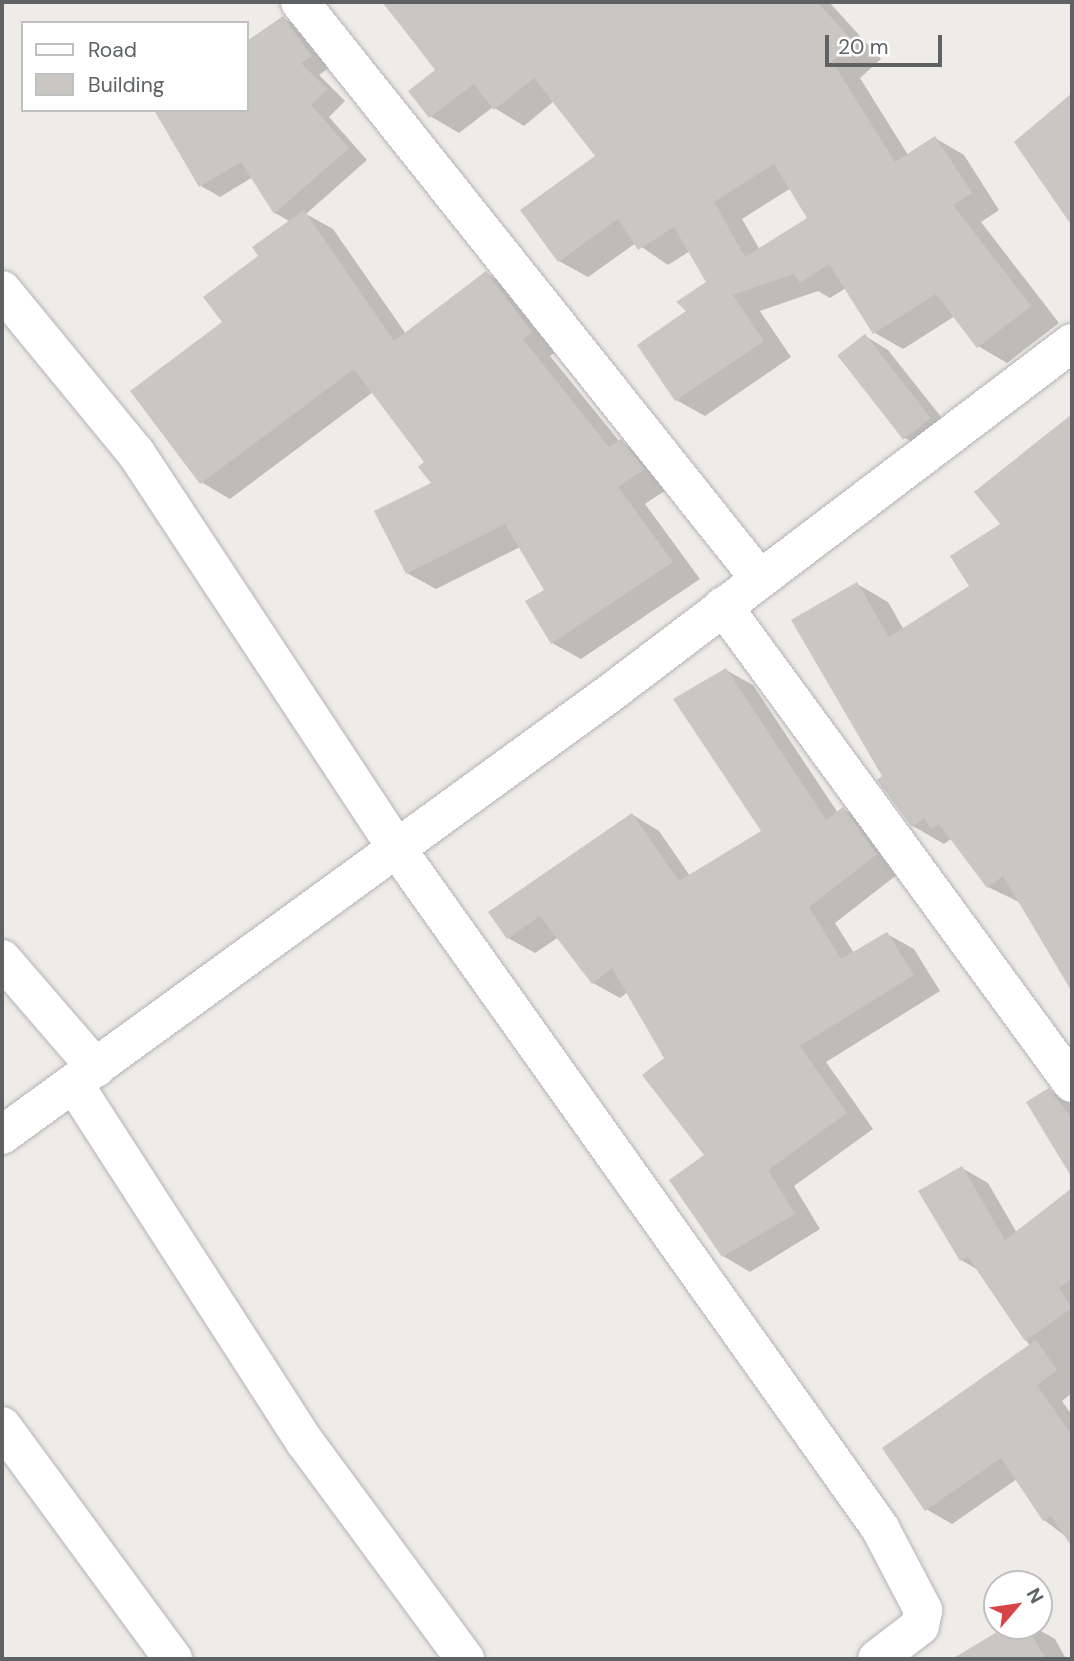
<!DOCTYPE html>
<html>
<head>
<meta charset="utf-8">
<style>
	body { margin:0 }
	#map { position:relative; width:1074px; height:1661px; overflow:hidden; background:#efece7; font-family:"DM Sans",sans-serif }
	div>[style] { position:absolute }
	.shadow>* { inset:0; background:#0003 }
	.building>* { inset:0; background:#cac7c3; transform-origin:0 0 }
	.roads { filter:drop-shadow(0 0 2px #b2b4b7) drop-shadow(0 0 2px #b2b4b7) }
	.minor>* { height:38px; margin:-19px; padding:0 19px; transform-origin:19px; border-radius:19px; background:#fff }
	span { translate:-50% -50%; white-space:nowrap; text-align:center; line-height:1.15; -webkit-text-stroke:5px #fff; paint-order:stroke }
	.frame { position:absolute; inset:0; border:4px solid #5e6265; pointer-events:none }
	.legend { position:absolute; left:21px; top:21px; width:228px; height:91px; box-sizing:border-box; background:#fff; border:2px solid #bfc0c1; margin:0; padding:9px 12px; list-style:none; font-size:21px; color:#5e6265 }
	.legend li { display:flex; align-items:center; gap:14px; height:35px }
	.legend b { width:35px; border:2px solid #bfc0c1 }
	.north { position:absolute; left:983px; top:1570px; width:70px; height:70px; box-sizing:border-box; background:#fff; border:2px solid #bfc0c1; border-radius:50%; rotate:61deg; font-size:19px; font-weight:700; line-height:28px; text-align:center; color:#5e6265 }
	.north::after { content:''; display:block; margin:auto; width:24px; height:32px; background:#d84348; clip-path:polygon(50% 0,100% 100%,50% 72%,0 100%) }
	.scale { position:absolute; left:825px; top:35px; width:117px; height:32px; box-sizing:border-box; border:4px solid #5e6265; border-top:0; padding-left:9px; font-size:21px; line-height:24px; white-space:nowrap; color:#5e6265; -webkit-text-stroke:5px #fff; paint-order:stroke }
</style>
</head>
<body>
<div id="map">
	<div class="shadow">
		<div style="clip-path:polygon(evenodd,382px 2px,829px 2px,881px 59px,860px 78px,908px 155px,935px 138px,964px 155px,999px 210px,981px 222px,1059px 323px,1007px 363px,978px 346px,955px 316px,903px 349px,875px 333px,846px 288px,830px 298px,818px 291px,760px 311px,791px 357px,705px 416px,676px 400px,689px 312px,709px 283px,690px 251px,668px 265px,636px 243px,588px 277px,559px 261px,597px 157px,554px 101px,524px 126px,493px 107px,459px 133px,430px 116px,437px 70px,382px 2px,791px 188px,810px 218px,760px 250px,742px 219px,791px 188px)"></div>
		<div style="clip-path:polygon(283px 18px,302px 29px,330px 67px,319px 75px,345px 101px,329px 117px,367px 160px,306px 214px,333px 229px,406px 334px,486px 273px,515px 290px,559px 349px,550px 356px,620px 442px,649px 458px,672px 486px,645px 504px,700px 579px,581px 659px,552px 643px,546px 590px,520px 547px,436px 589px,407px 573px,434px 484px,427px 463px,373px 392px,230px 499px,201px 482px,225px 323px,261px 256px,291px 222px,275px 213px,253px 177px,220px 197px,201px 186px,247px 110px,247px 54px)"></div>
		<div style="clip-path:polygon(1064px 101px,1072px 106px,1072px 211px,1058px 203px)"></div>
		<div style="clip-path:polygon(865px 336px,888px 350px,953px 432px,929px 451px,905px 438px)"></div>
		<div style="clip-path:polygon(1065px 422px,1072px 426px,1072px 971px,1056px 962px,1021px 903px,988px 887px,951px 839px,944px 844px,913px 826px,884px 776px,857px 584px,888px 602px,904px 630px,972px 586px)"></div>
		<div style="clip-path:polygon(726px 670px,753px 685px,838px 813px,843px 809px,870px 824px,903px 870px,835px 923px,854px 953px,887px 934px,914px 949px,940px 991px,826px 1062px,873px 1129px,794px 1186px,820px 1229px,750px 1272px,723px 1256px,707px 1155px,666px 1058px,628px 992px,620px 998px,593px 983px,559px 937px,535px 953px,508px 938px,633px 815px,659px 831px,690px 876px,764px 831px)"></div>
		<div style="clip-path:polygon(1049px 1090px,1072px 1104px,1072px 1167px,1065px 1163px)"></div>
		<div style="clip-path:polygon(962px 1168px,988px 1183px,1017px 1233px,1072px 1190px,1072px 1393px,1062px 1401px,1072px 1415px,1072px 1541px,1044px 1520px,1017px 1479px,952px 1524px,926px 1509px,1030px 1346px,980px 1271px,961px 1260px)"></div>
		<div style="clip-path:polygon(1011px 1626px,1032px 1626px,1055px 1639px,1066px 1659px,956px 1659px)"></div>
	</div>
	<div class="building">
		<div style="clip-path:polygon(evenodd,383px 2px,817px 2px,854px 42px,832px 61px,895px 162px,935px 136px,972px 193px,953px 205px,1031px 306px,977px 348px,936px 294px,873px 334px,829px 264px,800px 283px,794px 274px,733px 295px,764px 341px,675px 401px,637px 345px,686px 311px,676px 302px,706px 282px,674px 227px,638px 250px,618px 219px,558px 262px,520px 210px,595px 156px,534px 78px,494px 110px,474px 84px,429px 118px,408px 91px,435px 70px,383px 2px,774px 164px,807px 218px,745px 257px,714px 202px,774px 164px)"></div>
		<div style="clip-path:polygon(283px 16px,312px 56px,301px 63px,327px 89px,311px 105px,349px 148px,274px 214px,241px 162px,199px 187px,154px 110px,247px 110px,247px 41px)"></div>
		<div style="clip-path:polygon(1072px 93px,1072px 226px,1014px 142px)"></div>
		<div style="clip-path:polygon(304px 210px,394px 341px,486px 271px,532px 332px,523px 339px,609px 447px,621px 439px,645px 469px,618px 487px,673px 562px,551px 644px,525px 601px,544px 590px,505px 524px,406px 574px,374px 511px,431px 483px,418px 467px,424px 462px,354px 369px,200px 484px,130px 391px,222px 322px,203px 297px,258px 256px,252px 247px)"></div>
		<div style="left:865px;top:334px;width:107px;height:35px;rotate:52deg"></div>
		<div style="clip-path:polygon(1072px 414px,1072px 992px,1003px 876px,987px 888px,939px 824px,931px 829px,924px 818px,912px 827px,877px 780px,882px 776px,791px 620px,857px 582px,889px 637px,969px 586px,950px 556px,1000px 524px,974px 492px)"></div>
		<div style="clip-path:polygon(726px 668px,826px 820px,843px 807px,877px 854px,809px 907px,841px 959px,887px 932px,914px 975px,800px 1046px,847px 1113px,768px 1170px,795px 1214px,722px 1257px,669px 1180px,704px 1155px,642px 1075px,664px 1058px,612px 968px,592px 984px,540px 916px,507px 939px,488px 912px,632px 813px,679px 881px,761px 831px,673px 699px)"></div>
		<div style="clip-path:polygon(1049px 1088px,1072px 1119px,1072px 1178px,1026px 1102px)"></div>
		<div style="clip-path:polygon(962px 1166px,1005px 1240px,1072px 1188px,1072px 1278px,1059px 1288px,1072px 1308px,1025px 1341px,968px 1257px,960px 1261px,918px 1191px)"></div>
		<div style="clip-path:polygon(1036px 1340px,1057px 1370px,1037px 1385px,1072px 1436px,1072px 1547px,1051px 1516px,1043px 1521px,1001px 1458px,925px 1511px,882px 1448px)"></div>
		<div style="clip-path:polygon(1007px 1626px,1026px 1626px,1046px 1659px,952px 1659px)"></div>
	</div>
	<div class="roads">
		<div class="minor">
			<div style="left:300px;top:2px;width:737px;rotate:51.45deg"></div>
			<div style="left:2px;top:290px;width:211px;rotate:50.6deg"></div>
			<div style="left:136px;top:453px;width:474px;rotate:56.6deg"></div>
			<div style="left:397px;top:849px;width:833px;rotate:54.57deg"></div>
			<div style="left:880px;top:1528px;width:93px;rotate:62.3deg"></div>
			<div style="left:923px;top:1610px;width:16px;rotate:101deg"></div>
			<div style="left:920px;top:1626px;width:54px;rotate:142.5deg"></div>
			<div style="left:723px;top:606px;width:591px;rotate:53.81deg"></div>
			<div style="left:2px;top:959px;width:144px;rotate:49.2deg"></div>
			<div style="left:74px;top:1084px;width:426px;rotate:57.2deg"></div>
			<div style="left:305px;top:1442px;width:270px;rotate:53.6deg"></div>
			<div style="left:2px;top:1135px;width:750px;rotate:-36deg"></div>
			<div style="left:609px;top:694px;width:581px;rotate:-37.17deg"></div>
			<div style="left:2px;top:1426px;width:289px;rotate:53.7deg"></div>
		</div>
	</div>
	<div class="frame"></div>
	<ul class="legend">
	<li><b style="height:9px;background:#fff"></b>Road</li>
	<li><b style="height:19px;background:#cac7c3"></b>Building</li>
	</ul>
	<div class="north">N</div>
	<div class="scale">20 m</div>
</div>
</body>
</html>
